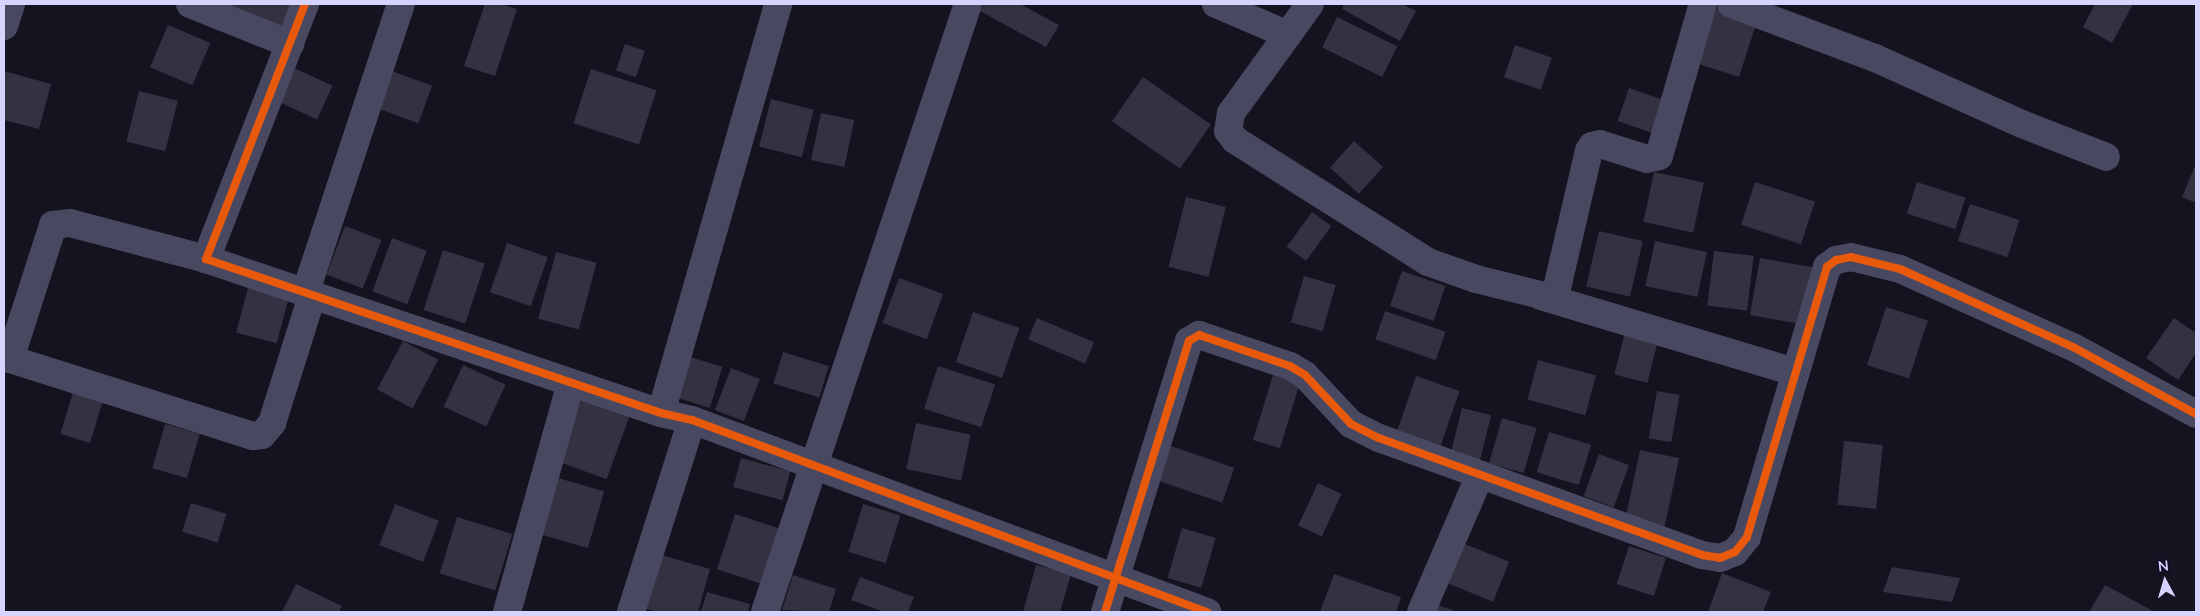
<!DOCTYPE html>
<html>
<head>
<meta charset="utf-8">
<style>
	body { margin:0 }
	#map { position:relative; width:2200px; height:616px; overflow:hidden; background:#151320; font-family:Lato,sans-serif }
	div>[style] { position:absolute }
	.building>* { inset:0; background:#333142; transform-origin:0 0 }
	.street>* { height:28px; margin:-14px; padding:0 14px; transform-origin:14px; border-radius:14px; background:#484861 }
	.cycleway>* { height:8px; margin:-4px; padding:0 4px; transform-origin:4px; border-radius:4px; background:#e8590c }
	span { translate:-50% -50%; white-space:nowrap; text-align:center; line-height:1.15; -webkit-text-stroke:4px #110d26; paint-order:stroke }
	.frame { position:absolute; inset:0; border:5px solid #d7d3ff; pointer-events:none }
	.north { position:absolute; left:2140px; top:556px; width:50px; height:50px; -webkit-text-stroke:4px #110d26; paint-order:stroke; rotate:354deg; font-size:14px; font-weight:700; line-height:20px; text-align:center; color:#d7d3ff }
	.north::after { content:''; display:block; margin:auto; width:18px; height:22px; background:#d7d3ff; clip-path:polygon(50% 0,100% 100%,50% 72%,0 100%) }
</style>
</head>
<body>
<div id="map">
	<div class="building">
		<div style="clip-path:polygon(232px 4px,293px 4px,284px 28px,230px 7px)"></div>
		<div style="clip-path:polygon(485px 4px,500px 4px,517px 9px,495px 76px,464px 66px)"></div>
		<div style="clip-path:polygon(984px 4px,1020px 4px,1059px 25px,1046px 47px,980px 11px)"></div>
		<div style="clip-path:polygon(1344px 4px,1402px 4px,1416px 11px,1400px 41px,1342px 9px)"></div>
		<div style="clip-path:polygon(2095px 4px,2133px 4px,2112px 43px,2083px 27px)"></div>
		<div style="left:1714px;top:8px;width:45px;height:58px;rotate:18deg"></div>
		<div style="left:1337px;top:17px;width:67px;height:34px;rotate:26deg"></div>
		<div style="left:168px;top:25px;width:46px;height:46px;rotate:23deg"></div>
		<div style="left:625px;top:44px;width:21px;height:28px;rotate:19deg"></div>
		<div style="left:1515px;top:45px;width:39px;height:34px;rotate:19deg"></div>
		<div style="left:290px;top:66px;width:47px;height:37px;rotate:25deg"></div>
		<div style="left:386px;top:69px;width:49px;height:40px;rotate:20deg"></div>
		<div style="left:591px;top:69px;width:69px;height:57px;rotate:18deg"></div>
		<div style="clip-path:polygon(4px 71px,51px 84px,39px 129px,4px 120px)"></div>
		<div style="left:1143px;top:77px;width:83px;height:54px;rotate:35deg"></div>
		<div style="left:1629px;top:88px;width:39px;height:35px;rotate:19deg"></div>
		<div style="left:139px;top:91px;width:40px;height:52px;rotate:14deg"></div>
		<div style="left:771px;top:99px;width:44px;height:49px;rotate:14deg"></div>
		<div style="left:821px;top:113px;width:34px;height:48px;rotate:12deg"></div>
		<div style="left:1354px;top:141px;width:39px;height:36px;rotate:42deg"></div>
		<div style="clip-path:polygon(2196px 163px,2196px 203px,2182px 197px)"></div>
		<div style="left:1654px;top:172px;width:51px;height:51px;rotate:12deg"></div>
		<div style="left:1755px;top:182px;width:63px;height:45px;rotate:18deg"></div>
		<div style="left:1917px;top:182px;width:51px;height:33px;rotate:18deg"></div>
		<div style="left:1186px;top:197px;width:41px;height:72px;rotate:14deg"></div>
		<div style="left:1970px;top:204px;width:52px;height:39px;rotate:18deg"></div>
		<div style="left:1312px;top:212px;width:24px;height:43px;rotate:36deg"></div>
		<div style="left:345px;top:226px;width:39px;height:52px;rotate:21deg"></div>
		<div style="left:1599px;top:231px;width:45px;height:57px;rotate:13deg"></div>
		<div style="left:392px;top:238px;width:37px;height:57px;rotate:20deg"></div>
		<div style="left:1655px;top:241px;width:53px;height:46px;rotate:12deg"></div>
		<div style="left:507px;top:243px;width:43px;height:52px;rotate:19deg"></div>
		<div style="left:443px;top:250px;width:44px;height:63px;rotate:18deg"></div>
		<div style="left:1714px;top:251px;width:40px;height:55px;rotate:7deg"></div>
		<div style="left:556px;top:252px;width:42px;height:69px;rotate:15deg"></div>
		<div style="left:1760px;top:258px;width:56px;height:58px;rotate:10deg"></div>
		<div style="left:1402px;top:271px;width:46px;height:37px;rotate:19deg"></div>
		<div style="left:1304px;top:276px;width:33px;height:48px;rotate:16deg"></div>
		<div style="left:899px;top:278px;width:47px;height:48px;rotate:20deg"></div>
		<div style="left:248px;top:288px;width:42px;height:46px;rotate:15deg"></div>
		<div style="left:1886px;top:307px;width:44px;height:61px;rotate:18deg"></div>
		<div style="left:1385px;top:311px;width:64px;height:30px;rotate:19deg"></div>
		<div style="left:973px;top:312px;width:49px;height:53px;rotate:19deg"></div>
		<div style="left:1037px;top:318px;width:62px;height:23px;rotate:23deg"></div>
		<div style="clip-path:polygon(2174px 318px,2196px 333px,2196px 353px,2178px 380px,2146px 358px)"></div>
		<div style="left:1627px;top:324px;width:34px;height:52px;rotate:14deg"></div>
		<div style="left:403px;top:341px;width:40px;height:55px;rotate:28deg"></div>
		<div style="left:783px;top:352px;width:48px;height:33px;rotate:17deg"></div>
		<div style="left:687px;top:356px;width:37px;height:43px;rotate:17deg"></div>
		<div style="left:1538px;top:360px;width:60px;height:41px;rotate:15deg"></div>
		<div style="left:463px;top:365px;width:47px;height:46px;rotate:25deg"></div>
		<div style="left:938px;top:366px;width:60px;height:45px;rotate:18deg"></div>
		<div style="left:731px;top:368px;width:31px;height:45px;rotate:21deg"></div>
		<div style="left:1273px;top:375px;width:28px;height:68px;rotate:17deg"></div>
		<div style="left:1416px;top:376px;width:46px;height:61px;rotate:19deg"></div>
		<div style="left:75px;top:386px;width:31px;height:50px;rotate:17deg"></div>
		<div style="left:1657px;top:391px;width:23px;height:48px;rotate:10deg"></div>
		<div style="left:583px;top:395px;width:51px;height:71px;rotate:20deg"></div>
		<div style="left:1462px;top:408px;width:30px;height:48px;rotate:14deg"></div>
		<div style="left:1502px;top:418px;width:36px;height:47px;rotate:16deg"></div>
		<div style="left:916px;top:423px;width:56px;height:47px;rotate:12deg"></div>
		<div style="left:165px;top:424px;width:36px;height:46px;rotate:16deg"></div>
		<div style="left:1549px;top:432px;width:44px;height:42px;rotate:17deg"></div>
		<div style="left:1844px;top:441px;width:39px;height:64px;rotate:6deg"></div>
		<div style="left:1168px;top:445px;width:70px;height:37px;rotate:19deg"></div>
		<div style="left:1640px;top:450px;width:40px;height:74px;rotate:12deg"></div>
		<div style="left:1599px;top:454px;width:32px;height:45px;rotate:20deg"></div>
		<div style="left:741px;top:458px;width:51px;height:30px;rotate:15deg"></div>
		<div style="left:558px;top:478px;width:48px;height:59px;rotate:16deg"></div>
		<div style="left:1318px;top:483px;width:26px;height:47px;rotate:25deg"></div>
		<div style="left:191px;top:503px;width:37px;height:30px;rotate:17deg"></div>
		<div style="left:395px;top:504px;width:47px;height:44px;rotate:21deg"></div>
		<div style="left:863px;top:504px;width:39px;height:50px;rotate:17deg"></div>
		<div style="left:735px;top:514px;width:46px;height:58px;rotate:18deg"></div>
		<div style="left:457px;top:517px;width:58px;height:59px;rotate:17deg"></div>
		<div style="left:1182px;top:528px;width:35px;height:52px;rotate:16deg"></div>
		<div style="left:1460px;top:542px;width:53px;height:43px;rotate:22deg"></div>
		<div style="left:1629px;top:546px;width:39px;height:40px;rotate:18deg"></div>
		<div style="clip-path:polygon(658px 554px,710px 569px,698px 612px,658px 612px,643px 608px)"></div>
		<div style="clip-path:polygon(1036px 565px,1071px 574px,1060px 612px,1023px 612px)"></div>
		<div style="clip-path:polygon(1892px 567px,1960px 578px,1952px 602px,1883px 592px)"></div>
		<div style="clip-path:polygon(1722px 573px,1771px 592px,1763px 612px,1708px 612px)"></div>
		<div style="clip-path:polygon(1334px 574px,1401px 597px,1396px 612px,1320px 612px)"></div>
		<div style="clip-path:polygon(793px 575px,836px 589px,829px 612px,782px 610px)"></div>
		<div style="clip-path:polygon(860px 577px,914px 597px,908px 612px,885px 612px,851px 600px)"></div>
		<div style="clip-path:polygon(296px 584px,342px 606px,339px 612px,282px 612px)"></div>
		<div style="clip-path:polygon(2105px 585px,2155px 612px,2089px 612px)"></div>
		<div style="clip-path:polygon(707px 592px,750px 604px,748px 612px,701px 612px)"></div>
		<div style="clip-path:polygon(1431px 603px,1459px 612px,1428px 612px)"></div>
	</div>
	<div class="street">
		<div style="left:190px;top:4px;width:108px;rotate:21.8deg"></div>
		<div style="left:305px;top:4px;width:274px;rotate:111.2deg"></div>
		<div style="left:206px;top:259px;width:480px;rotate:18.7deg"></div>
		<div style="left:661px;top:413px;width:32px;rotate:13deg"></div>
		<div style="left:692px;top:420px;width:550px;rotate:20.45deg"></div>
		<div style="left:1216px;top:4px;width:78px;rotate:23.3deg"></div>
		<div style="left:1310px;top:4px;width:135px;rotate:125.9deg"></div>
		<div style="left:1231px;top:113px;width:18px;rotate:99deg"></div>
		<div style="left:1228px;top:131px;width:11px;rotate:52deg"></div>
		<div style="left:1235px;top:140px;width:228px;rotate:32.3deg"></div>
		<div style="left:1428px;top:262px;width:51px;rotate:19.5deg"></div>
		<div style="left:1476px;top:279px;width:75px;rotate:13.9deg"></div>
		<div style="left:1549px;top:297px;width:12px;rotate:-48deg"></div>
		<div style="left:1557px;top:288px;width:141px;rotate:-76.9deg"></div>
		<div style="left:1589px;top:151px;width:6px;rotate:-59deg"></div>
		<div style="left:1592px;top:146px;width:8px;rotate:-14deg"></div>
		<div style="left:1600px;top:144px;width:49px;rotate:17.7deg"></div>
		<div style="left:1647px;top:159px;width:12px;rotate:-14deg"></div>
		<div style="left:1659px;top:156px;width:158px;rotate:-73.9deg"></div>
		<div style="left:1731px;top:4px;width:154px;rotate:20.6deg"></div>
		<div style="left:1875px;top:58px;width:161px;rotate:24.2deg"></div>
		<div style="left:2022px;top:124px;width:90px;rotate:21.4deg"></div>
		<div style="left:4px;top:26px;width:23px;rotate:-72deg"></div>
		<div style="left:305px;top:294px;width:305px;rotate:-71.7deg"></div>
		<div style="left:1541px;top:296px;width:265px;rotate:16.7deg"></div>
		<div style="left:4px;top:357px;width:6px;rotate:18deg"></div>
		<div style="left:10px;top:359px;width:141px;rotate:-72.2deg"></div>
		<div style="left:53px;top:225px;width:17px;rotate:-7deg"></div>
		<div style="left:70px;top:223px;width:141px;rotate:14.8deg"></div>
		<div style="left:10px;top:359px;width:255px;rotate:17.6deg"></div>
		<div style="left:253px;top:436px;width:9px;rotate:-6deg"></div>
		<div style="left:262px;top:435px;width:16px;rotate:-50deg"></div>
		<div style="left:272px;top:423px;width:133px;rotate:-72.5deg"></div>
		<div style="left:661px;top:413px;width:425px;rotate:-74deg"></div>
		<div style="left:507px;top:612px;width:238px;rotate:-74.4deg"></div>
		<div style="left:631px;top:612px;width:201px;rotate:-72.4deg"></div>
		<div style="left:765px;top:612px;width:641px;rotate:-71.54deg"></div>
		<div style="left:1105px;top:612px;width:284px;rotate:-72.8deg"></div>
		<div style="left:1189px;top:341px;width:12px;rotate:-31deg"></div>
		<div style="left:1199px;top:335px;width:96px;rotate:18.8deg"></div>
		<div style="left:1290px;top:366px;width:17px;rotate:31deg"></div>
		<div style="left:1305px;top:375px;width:67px;rotate:46.8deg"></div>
		<div style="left:1351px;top:424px;width:31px;rotate:27deg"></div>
		<div style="left:1379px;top:438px;width:344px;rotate:19.9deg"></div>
		<div style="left:1702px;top:555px;width:18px;rotate:9deg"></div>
		<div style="left:1720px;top:558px;width:16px;rotate:-22deg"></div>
		<div style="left:1735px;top:552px;width:19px;rotate:-51deg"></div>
		<div style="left:1747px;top:537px;width:282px;rotate:-73.5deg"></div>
		<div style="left:1827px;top:267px;width:11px;rotate:-38deg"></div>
		<div style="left:1836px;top:260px;width:15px;rotate:-11deg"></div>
		<div style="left:1851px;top:257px;width:50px;rotate:13.8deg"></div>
		<div style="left:1900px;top:269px;width:190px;rotate:24.3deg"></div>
		<div style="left:2073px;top:347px;width:140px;rotate:28.6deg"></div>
		<div style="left:1421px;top:612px;width:149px;rotate:-66.7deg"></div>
	</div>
	<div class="cycleway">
		<div style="left:305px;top:4px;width:274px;rotate:111.2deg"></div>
		<div style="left:206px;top:259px;width:480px;rotate:18.7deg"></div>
		<div style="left:661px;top:413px;width:32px;rotate:13deg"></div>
		<div style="left:692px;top:420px;width:550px;rotate:20.45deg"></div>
		<div style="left:1105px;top:612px;width:284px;rotate:-72.8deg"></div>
		<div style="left:1189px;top:341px;width:12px;rotate:-31deg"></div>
		<div style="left:1199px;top:335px;width:96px;rotate:18.8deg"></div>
		<div style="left:1290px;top:366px;width:17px;rotate:31deg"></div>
		<div style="left:1305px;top:375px;width:67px;rotate:46.8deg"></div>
		<div style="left:1351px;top:424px;width:31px;rotate:27deg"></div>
		<div style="left:1379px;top:438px;width:344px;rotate:19.9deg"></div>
		<div style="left:1702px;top:555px;width:18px;rotate:9deg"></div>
		<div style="left:1720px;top:558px;width:16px;rotate:-22deg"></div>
		<div style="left:1735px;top:552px;width:19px;rotate:-51deg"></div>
		<div style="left:1747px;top:537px;width:282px;rotate:-73.5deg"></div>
		<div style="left:1827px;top:267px;width:11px;rotate:-38deg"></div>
		<div style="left:1836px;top:260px;width:15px;rotate:-11deg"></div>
		<div style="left:1851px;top:257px;width:50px;rotate:13.8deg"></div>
		<div style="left:1900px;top:269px;width:190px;rotate:24.3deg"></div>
		<div style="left:2073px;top:347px;width:140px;rotate:28.6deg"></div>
	</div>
	<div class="frame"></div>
	<div class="north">N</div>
</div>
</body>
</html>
